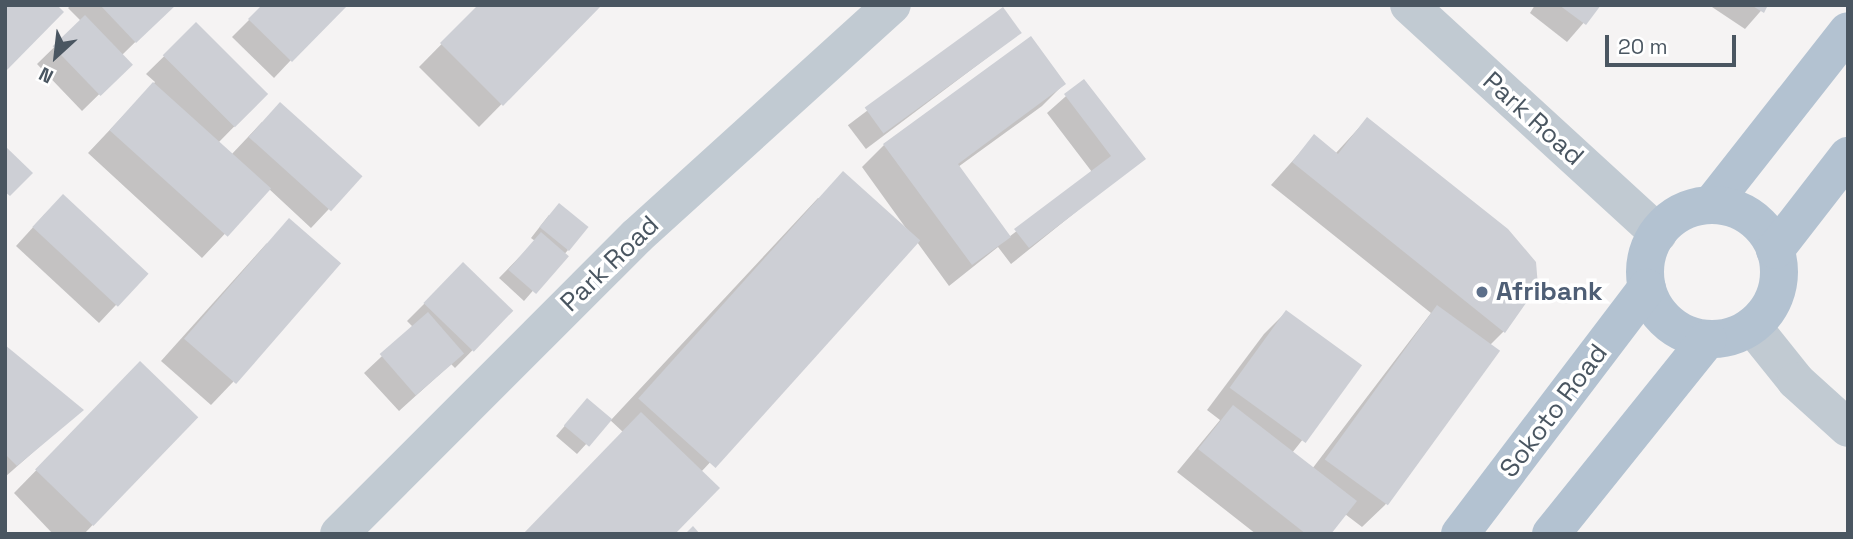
<!DOCTYPE html>
<html>
<head>
<meta charset="utf-8">
<style>
	body { margin:0 }
	#map { position:relative; width:1853px; height:539px; overflow:hidden; background:#f5f3f3; font-family:"Space Grotesk",sans-serif }
	div>[style] { position:absolute }
	.shadow>* { inset:0; background:#0003; transform-origin:0 0 }
	.building>* { inset:0; background:#cdcfd5; transform-origin:0 0 }
	.minor>* { height:38px; margin:-19px; padding:0 19px; transform-origin:19px; border-radius:19px; background:#c1cad2 }
	.major>* { height:38px; margin:-19px; padding:0 19px; transform-origin:19px; border-radius:19px; background:#b3c2d1 }
	.major>.ring { margin:-19px; padding:0; box-sizing:content-box; background:none; border:38px solid #b3c2d1; border-radius:50% }
	.dots>* { width:19px; height:19px; translate:-50% -50%; box-sizing:border-box; border:4px solid #fff; border-radius:50% }
	span { translate:-50% -50%; white-space:nowrap; text-align:center; line-height:1.15; -webkit-text-stroke:7px #fff; paint-order:stroke }
	.street-label { font-size:26px; color:#4a5661 }
	.service-label { font-size:26px; color:#4e5e75; font-weight:700 }
	.left { translate:0 -50%; text-align:left }
	.frame { position:absolute; inset:0; border:7px solid #4a5661; pointer-events:none }
	.north { position:absolute; left:21px; top:21px; width:70px; height:70px; -webkit-text-stroke:5px #fff; paint-order:stroke; rotate:207deg; font-size:19px; font-weight:700; line-height:28px; text-align:center; color:#4a5661 }
	.north::after { content:''; display:block; margin:auto; width:24px; height:32px; background:#4a5661; clip-path:polygon(50% 0,100% 100%,50% 72%,0 100%) }
	.scale { position:absolute; left:1605px; top:35px; width:131px; height:32px; box-sizing:border-box; border:4px solid #4a5661; border-top:0; padding-left:9px; font-size:21px; line-height:24px; white-space:nowrap; color:#4a5661; -webkit-text-stroke:5px #fff; paint-order:stroke }
</style>
</head>
<body>
<div id="map">
	<div class="shadow">
		<div style="clip-path:polygon(9px 5px,55px 5px,5px 9px)"></div>
		<div style="clip-path:polygon(71px 5px,173px 5px,122px 55px,130px 64px,82px 111px,37px 64px,81px 21px,68px 8px)"></div>
		<div style="clip-path:polygon(264px 5px,291px 60px,274px 78px,232px 37px)"></div>
		<div style="clip-path:polygon(480px 5px,599px 5px,479px 127px,419px 67px)"></div>
		<div style="clip-path:polygon(1535px 5px,1599px 5px,1567px 42px,1530px 13px)"></div>
		<div style="clip-path:polygon(1709px 5px,1766px 5px,1745px 29px)"></div>
		<div style="left:1002px;top:9px;width:30px;height:193px;rotate:53deg"></div>
		<div style="clip-path:polygon(196px 25px,266px 94px,218px 143px,231px 155px,262px 122px,359px 177px,311px 228px,268px 188px,202px 258px,88px 153px,155px 82px,146px 74px)"></div>
		<div style="clip-path:polygon(1083px 81px,1143px 158px,1011px 264px,998px 247px,949px 286px,917px 242px,701px 472px,623px 432px,609px 419px,577px 454px,556px 436px,587px 400px,611px 420px,818px 198px,908px 231px,862px 167px,884px 145px,1064px 84px,1042px 106px,958px 167px,1009px 237px,1092px 172px,1047px 113px)"></div>
		<div style="clip-path:polygon(1367px 119px,1504px 331px,1489px 346px,1385px 505px,1362px 527px,1345px 514px,1329px 534px,1256px 534px,1177px 472px,1220px 420px,1207px 410px,1264px 334px,1286px 312px,1360px 367px,1292px 453px,1312px 469px,1431px 313px,1271px 185px,1314px 137px,1335px 154px)"></div>
		<div style="clip-path:polygon(45px 214px,146px 273px,99px 323px,16px 246px)"></div>
		<div style="clip-path:polygon(549px 215px,568px 250px,524px 301px,499px 278px,535px 241px,531px 238px)"></div>
		<div style="clip-path:polygon(267px 243px,233px 382px,211px 405px,161px 361px)"></div>
		<div style="clip-path:polygon(463px 265px,511px 311px,455px 368px,451px 364px,399px 411px,364px 373px,413px 327px,407px 321px)"></div>
		<div style="clip-path:polygon(5px 347px,81px 410px,5px 477px)"></div>
		<div style="clip-path:polygon(140px 364px,196px 417px,84px 534px,53px 534px,14px 493px)"></div>
	</div>
	<div class="building">
		<div style="clip-path:polygon(57px 5px,64px 12px,5px 72px,5px 7px)"></div>
		<div style="clip-path:polygon(100px 5px,176px 5px,136px 43px)"></div>
		<div style="clip-path:polygon(262px 5px,348px 5px,292px 62px,248px 19px)"></div>
		<div style="clip-path:polygon(478px 5px,602px 5px,503px 106px,440px 43px)"></div>
		<div style="clip-path:polygon(1559px 5px,1601px 5px,1586px 25px)"></div>
		<div style="clip-path:polygon(1751px 5px,1768px 5px,1764px 13px)"></div>
		<div style="left:1003px;top:7px;width:32px;height:171px;rotate:54deg"></div>
		<div style="left:85px;top:15px;width:69px;height:45px;rotate:46deg"></div>
		<div style="left:196px;top:22px;width:102px;height:47px;rotate:45deg"></div>
		<div style="clip-path:polygon(1031px 36px,1066px 84px,958px 164px,1011px 237px,972px 265px,883px 144px)"></div>
		<div style="clip-path:polygon(1084px 79px,1146px 159px,1029px 248px,1014px 229px,1111px 156px,1064px 94px)"></div>
		<div style="left:153px;top:82px;width:159px;height:65px;rotate:42deg"></div>
		<div style="left:280px;top:102px;width:111px;height:47px;rotate:42deg"></div>
		<div style="clip-path:polygon(1367px 117px,1508px 229px,1536px 262px,1538px 286px,1505px 333px,1292px 162px,1314px 134px,1338px 154px)"></div>
		<div style="clip-path:polygon(5px 146px,33px 173px,10px 196px,5px 192px)"></div>
		<div style="left:843px;top:171px;width:104px;height:306px;rotate:42deg"></div>
		<div style="left:63px;top:194px;width:117px;height:45px;rotate:43deg"></div>
		<div style="left:559px;top:203px;width:38px;height:31px;rotate:39deg"></div>
		<div style="left:289px;top:218px;width:69px;height:160px;rotate:41deg"></div>
		<div style="left:541px;top:232px;width:37px;height:50px;rotate:41deg"></div>
		<div style="left:463px;top:262px;width:70px;height:57px;rotate:44deg"></div>
		<div style="left:1437px;top:305px;width:78px;height:191px;rotate:36deg"></div>
		<div style="left:1286px;top:310px;width:94px;height:96px;rotate:36deg"></div>
		<div style="left:428px;top:312px;width:55px;height:64px;rotate:49deg"></div>
		<div style="clip-path:polygon(5px 345px,84px 410px,17px 466px,5px 454px)"></div>
		<div style="left:140px;top:361px;width:81px;height:151px;rotate:44deg"></div>
		<div style="left:587px;top:398px;width:33px;height:36px;rotate:40deg"></div>
		<div style="clip-path:polygon(1233px 405px,1357px 501px,1331px 534px,1306px 534px,1198px 449px)"></div>
		<div style="clip-path:polygon(641px 412px,720px 488px,675px 534px,523px 534px)"></div>
		<div style="clip-path:polygon(693px 526px,700px 534px,685px 534px)"></div>
	</div>
	<div class="minor">
		<div style="left:1409px;top:5px;width:338px;rotate:42.5deg"></div>
		<div style="left:1752px;top:326px;width:70px;rotate:51.3deg"></div>
		<div style="left:1796px;top:381px;width:70px;rotate:42.1deg"></div>
		<div style="left:339px;top:534px;width:421px;rotate:-45deg"></div>
		<div style="left:637px;top:236px;width:344px;rotate:-42.2deg"></div>
	</div>
	<div class="major">
		<div style="left:1711px;top:205px;width:221px;rotate:-51.8deg"></div>
		<div class="ring" style="left:1645px;top:205px;width:96px;height:96px"></div>
		<div style="left:1775px;top:250px;width:119px;rotate:-52.2deg"></div>
		<div style="left:1460px;top:534px;width:309px;rotate:-52.8deg"></div>
		<div style="left:1551px;top:534px;width:250px;rotate:-51.2deg"></div>
	</div>
	<div class="dots">
		<div style="left:1482px;top:292px;background:#5c6f8a"></div>
	</div>
	<div class="street-label">
		<span style="left:1533px;top:119px;rotate:42deg">Park Road</span>
		<span style="left:610px;top:264px;rotate:-44deg">Park Road</span>
		<span style="left:1554px;top:411px;rotate:-53deg">Sokoto Road</span>
	</div>
	<div class="service-label">
		<span class="left" style="left:1496px;top:292px">Afribank</span>
	</div>
	<div class="frame"></div>
	<div class="north">N</div>
	<div class="scale">20 m</div>
</div>
</body>
</html>
